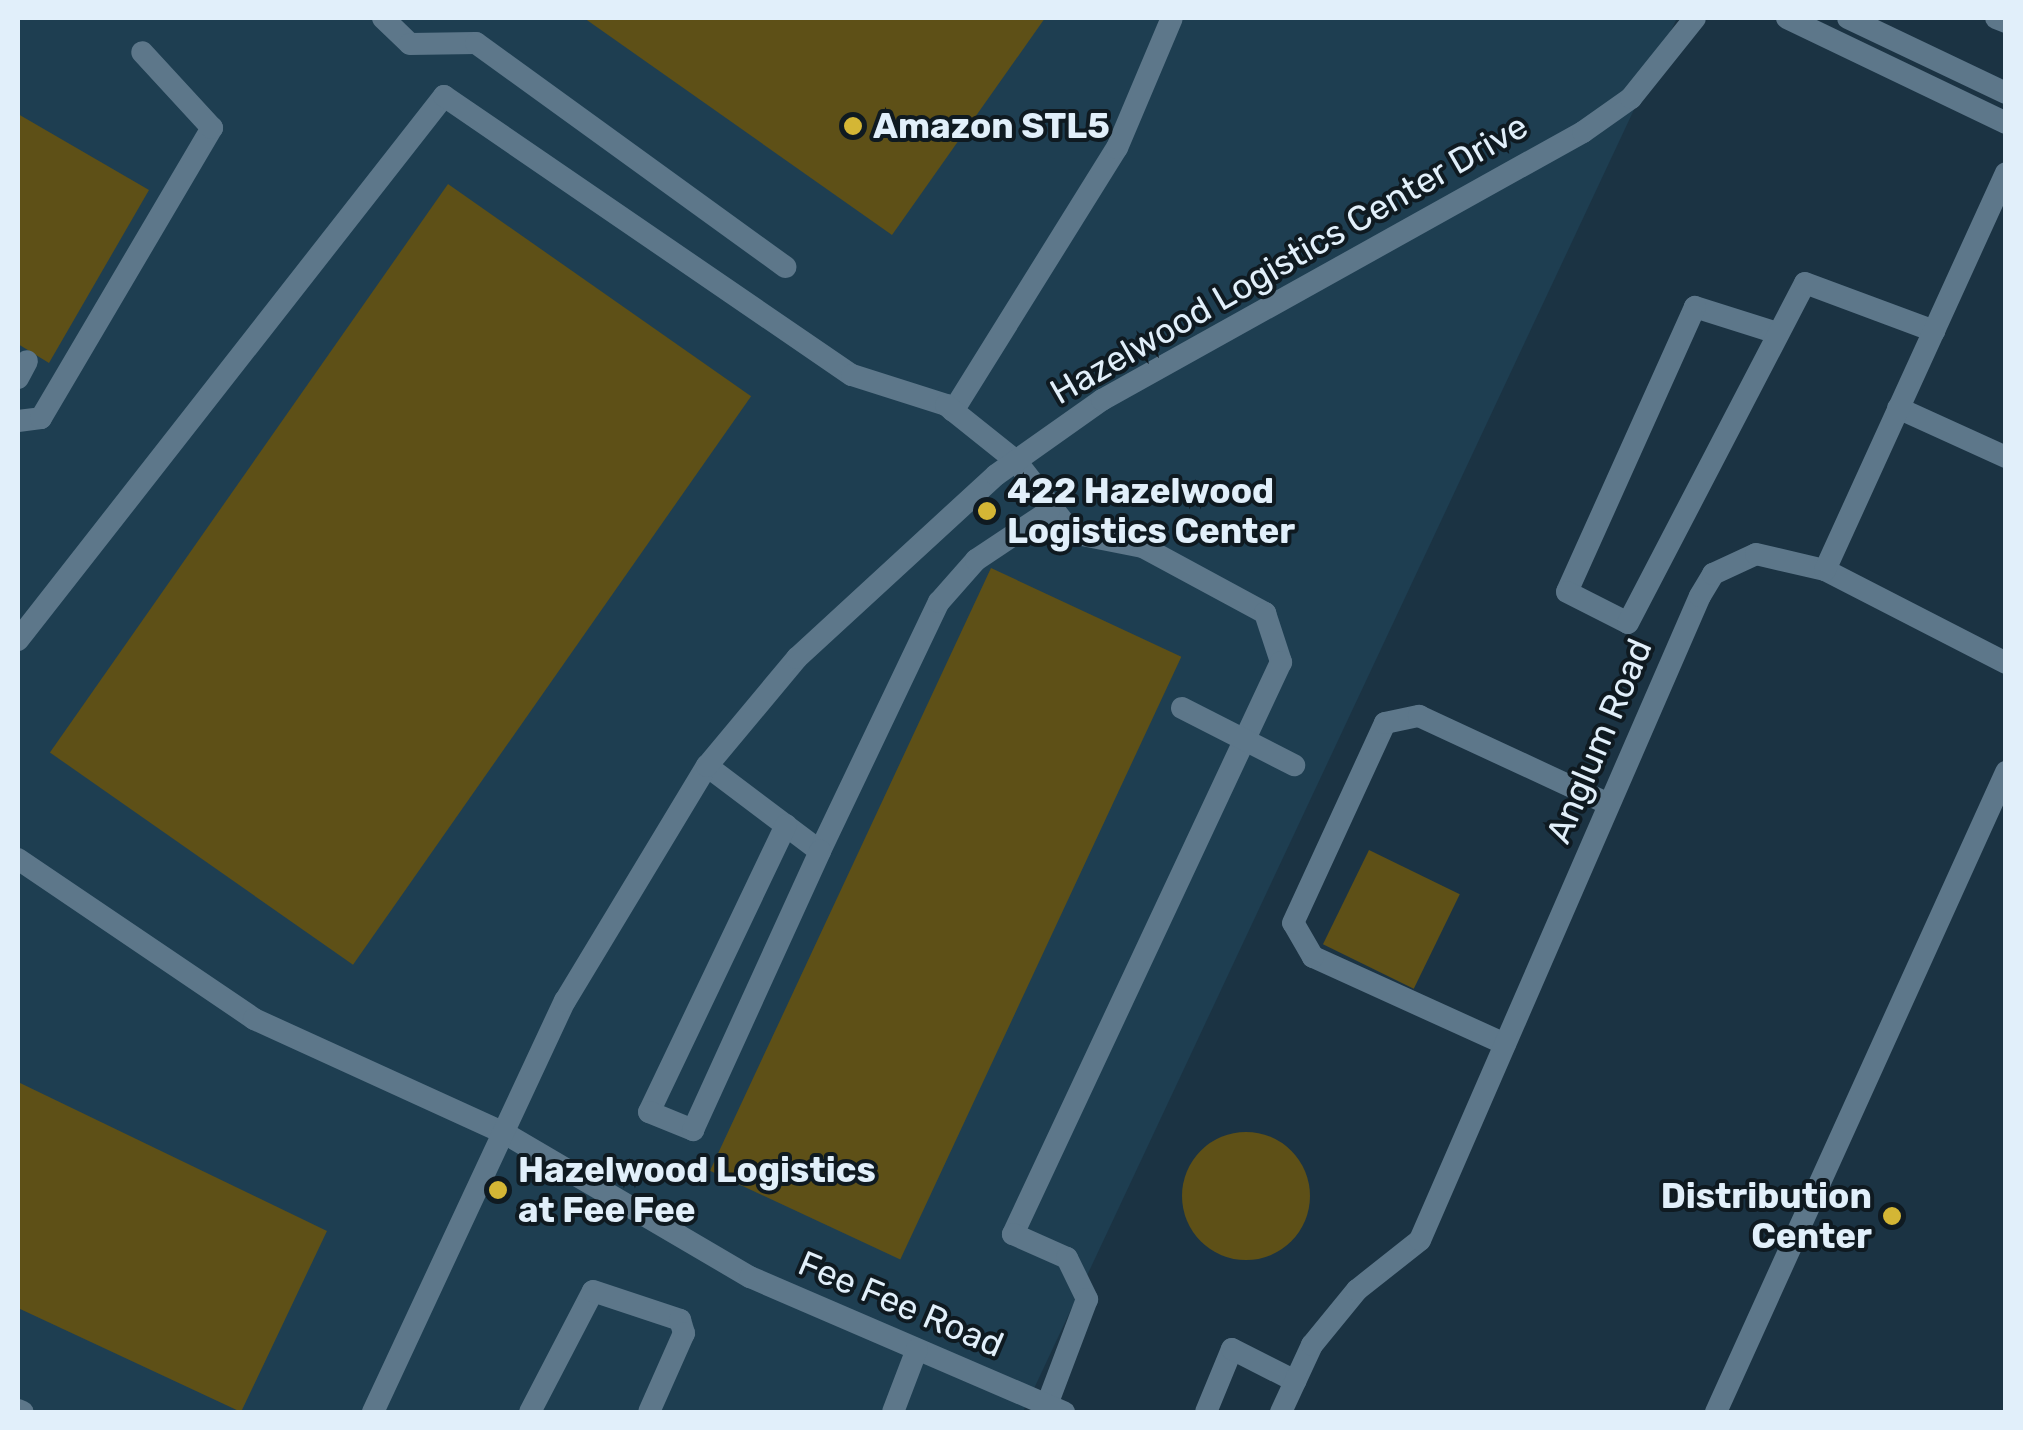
<!DOCTYPE html>
<html>
<head>
<meta charset="utf-8">
<style>
	body { margin:0 }
	#map { position:relative; width:2023px; height:1430px; overflow:hidden; background:#1b3343; font-family:Rubik,sans-serif }
	div>[style] { position:absolute }
	.built>* { inset:0; background:#1e3e51 }
	.building>* { inset:0; background:#5e5017; transform-origin:0 0 }
	.round { border-radius:50% }
	.minor>* { height:22px; margin:-11px; padding:0 11px; transform-origin:11px; border-radius:11px; background:#5d778a }
	.dots>* { width:28px; height:28px; translate:-50% -50%; box-sizing:border-box; border:5px solid #0f1a21; border-radius:50% }
	span { translate:-50% -50%; white-space:nowrap; text-align:center; line-height:1.15; -webkit-text-stroke:8px #0f1a21; paint-order:stroke }
	.poi-label { font-size:35px; color:#e1effa; font-weight:700 }
	.left { translate:0 -50%; text-align:left }
	.right { translate:-100% -50%; text-align:right }
	.street-label { font-size:35px; color:#e1effa }
	.frame { position:absolute; inset:0; border:20px solid #e1effa; pointer-events:none }
</style>
</head>
<body>
<div id="map">
	<div class="built">
		<div style="clip-path:polygon(18px 18px,1677px 18px,1023px 1412px,18px 1412px)"></div>
	</div>
	<div class="building">
		<div style="clip-path:polygon(584px 18px,1045px 18px,892px 235px)"></div>
		<div style="clip-path:polygon(18px 114px,149px 190px,49px 363px,18px 344px)"></div>
		<div style="left:448px;top:184px;width:370px;height:694px;rotate:35deg"></div>
		<div style="left:991px;top:568px;width:210px;height:665px;rotate:25deg"></div>
		<div style="left:1369px;top:850px;width:101px;height:105px;rotate:26deg"></div>
		<div style="clip-path:polygon(18px 1082px,327px 1231px,241px 1412px,18px 1308px)"></div>
		<div class="round" style="left:1182px;top:1132px;width:128px;height:128px"></div>
	</div>
	<div class="minor">
		<div style="left:383px;top:18px;width:37px;rotate:44deg"></div>
		<div style="left:410px;top:44px;width:66px;rotate:-0.9deg"></div>
		<div style="left:476px;top:43px;width:382px;rotate:35.9deg"></div>
		<div style="left:1787px;top:18px;width:243px;rotate:25.6deg"></div>
		<div style="left:1848px;top:18px;width:175px;rotate:25.4deg"></div>
		<div style="left:1996px;top:18px;width:11px;rotate:22deg"></div>
		<div style="left:1774px;top:332px;width:83px;rotate:-162.4deg"></div>
		<div style="left:1695px;top:307px;width:312px;rotate:114.2deg"></div>
		<div style="left:1567px;top:592px;width:68px;rotate:26.9deg"></div>
		<div style="left:1628px;top:623px;width:383px;rotate:-62.5deg"></div>
		<div style="left:1805px;top:283px;width:138px;rotate:20.4deg"></div>
		<div style="left:18px;top:378px;width:19px;rotate:-62deg"></div>
		<div style="left:1898px;top:408px;width:119px;rotate:24.4deg"></div>
		<div style="left:953px;top:411px;width:310px;rotate:-58.1deg"></div>
		<div style="left:1117px;top:148px;width:141px;rotate:-67.1deg"></div>
		<div style="left:18px;top:421px;width:23px;rotate:-7deg"></div>
		<div style="left:41px;top:418px;width:337px;rotate:-59.5deg"></div>
		<div style="left:212px;top:128px;width:103px;rotate:-132.6deg"></div>
		<div style="left:1825px;top:570px;width:203px;rotate:27.2deg"></div>
		<div style="left:18px;top:640px;width:691px;rotate:-51.94deg"></div>
		<div style="left:444px;top:96px;width:494px;rotate:34.4deg"></div>
		<div style="left:852px;top:375px;width:99px;rotate:17.7deg"></div>
		<div style="left:946px;top:405px;width:90px;rotate:38.7deg"></div>
		<div style="left:1016px;top:461px;width:91px;rotate:52.1deg"></div>
		<div style="left:1072px;top:533px;width:72px;rotate:11.2deg"></div>
		<div style="left:1143px;top:547px;width:139px;rotate:28.4deg"></div>
		<div style="left:1265px;top:613px;width:52px;rotate:71.9deg"></div>
		<div style="left:1281px;top:662px;width:632px;rotate:115.1deg"></div>
		<div style="left:1013px;top:1234px;width:59px;rotate:24deg"></div>
		<div style="left:1067px;top:1258px;width:46px;rotate:64deg"></div>
		<div style="left:1087px;top:1299px;width:113px;rotate:110.7deg"></div>
		<div style="left:1182px;top:708px;width:126px;rotate:27deg"></div>
		<div style="left:707px;top:766px;width:141px;rotate:37deg"></div>
		<div style="left:820px;top:851px;width:276px;rotate:-64.5deg"></div>
		<div style="left:939px;top:602px;width:56px;rotate:-48.6deg"></div>
		<div style="left:976px;top:560px;width:87px;rotate:-33.7deg"></div>
		<div style="left:786px;top:825px;width:318px;rotate:115.5deg"></div>
		<div style="left:649px;top:1112px;width:48px;rotate:22.2deg"></div>
		<div style="left:693px;top:1130px;width:307px;rotate:-65.5deg"></div>
		<div style="left:18px;top:859px;width:285px;rotate:34.1deg"></div>
		<div style="left:254px;top:1019px;width:277px;rotate:24.5deg"></div>
		<div style="left:506px;top:1134px;width:283px;rotate:30.4deg"></div>
		<div style="left:750px;top:1277px;width:342px;rotate:23.3deg"></div>
		<div style="left:1505px;top:1044px;width:211px;rotate:-155.6deg"></div>
		<div style="left:1313px;top:957px;width:39px;rotate:-120deg"></div>
		<div style="left:1293px;top:923px;width:220px;rotate:-65.3deg"></div>
		<div style="left:1385px;top:723px;width:35px;rotate:-12deg"></div>
		<div style="left:1419px;top:716px;width:209px;rotate:24.9deg"></div>
		<div style="left:18px;top:1410px;width:5px;rotate:22deg"></div>
		<div style="left:373px;top:1412px;width:454px;rotate:-65deg"></div>
		<div style="left:565px;top:1001px;width:275px;rotate:-58.9deg"></div>
		<div style="left:707px;top:766px;width:141px;rotate:-50.2deg"></div>
		<div style="left:797px;top:658px;width:270px;rotate:-42.6deg"></div>
		<div style="left:996px;top:475px;width:130px;rotate:-35.3deg"></div>
		<div style="left:1102px;top:400px;width:551px;rotate:-29.13deg"></div>
		<div style="left:1583px;top:132px;width:59px;rotate:-35.3deg"></div>
		<div style="left:1631px;top:98px;width:102px;rotate:-51.3deg"></div>
		<div style="left:530px;top:1412px;width:136px;rotate:-62.5deg"></div>
		<div style="left:593px;top:1291px;width:92px;rotate:18.4deg"></div>
		<div style="left:680px;top:1320px;width:14px;rotate:73deg"></div>
		<div style="left:684px;top:1333px;width:86px;rotate:113.9deg"></div>
		<div style="left:893px;top:1412px;width:67px;rotate:-69.1deg"></div>
		<div style="left:1206px;top:1412px;width:68px;rotate:-67.6deg"></div>
		<div style="left:1232px;top:1349px;width:71px;rotate:26.9deg"></div>
		<div style="left:1281px;top:1412px;width:74px;rotate:-65.2deg"></div>
		<div style="left:1312px;top:1345px;width:71px;rotate:-50.7deg"></div>
		<div style="left:1357px;top:1290px;width:80px;rotate:-38.4deg"></div>
		<div style="left:1420px;top:1240px;width:702px;rotate:-66.5deg"></div>
		<div style="left:1700px;top:596px;width:26px;rotate:-59deg"></div>
		<div style="left:1713px;top:574px;width:47px;rotate:-24.9deg"></div>
		<div style="left:1756px;top:554px;width:71px;rotate:13.1deg"></div>
		<div style="left:1825px;top:570px;width:436px;rotate:-65.5deg"></div>
		<div style="left:1716px;top:1412px;width:703px;rotate:-65.62deg"></div>
	</div>
	<div class="dots">
		<div style="left:853px;top:126px;background:#d4b635"></div>
		<div style="left:987px;top:511px;background:#d4b635"></div>
		<div style="left:498px;top:1190px;background:#d4b635"></div>
		<div style="left:1892px;top:1216px;background:#d4b635"></div>
	</div>
	<div class="poi-label">
		<span class="left" style="left:873px;top:126px">Amazon STL5</span>
		<span class="left" style="left:1007px;top:511px">422 Hazelwood<br>Logistics Center</span>
		<span class="left" style="left:518px;top:1190px">Hazelwood Logistics<br>at Fee Fee</span>
		<span class="right" style="left:1872px;top:1216px">Distribution<br>Center</span>
	</div>
	<div class="street-label">
		<span style="left:1289px;top:259px;rotate:-30deg">Hazelwood Logistics Center Drive</span>
		<span style="left:1599px;top:741px;rotate:-67deg">Anglum Road</span>
		<span style="left:901px;top:1304px;rotate:23deg">Fee Fee Road</span>
	</div>
	<div class="frame"></div>
</div>
</body>
</html>
